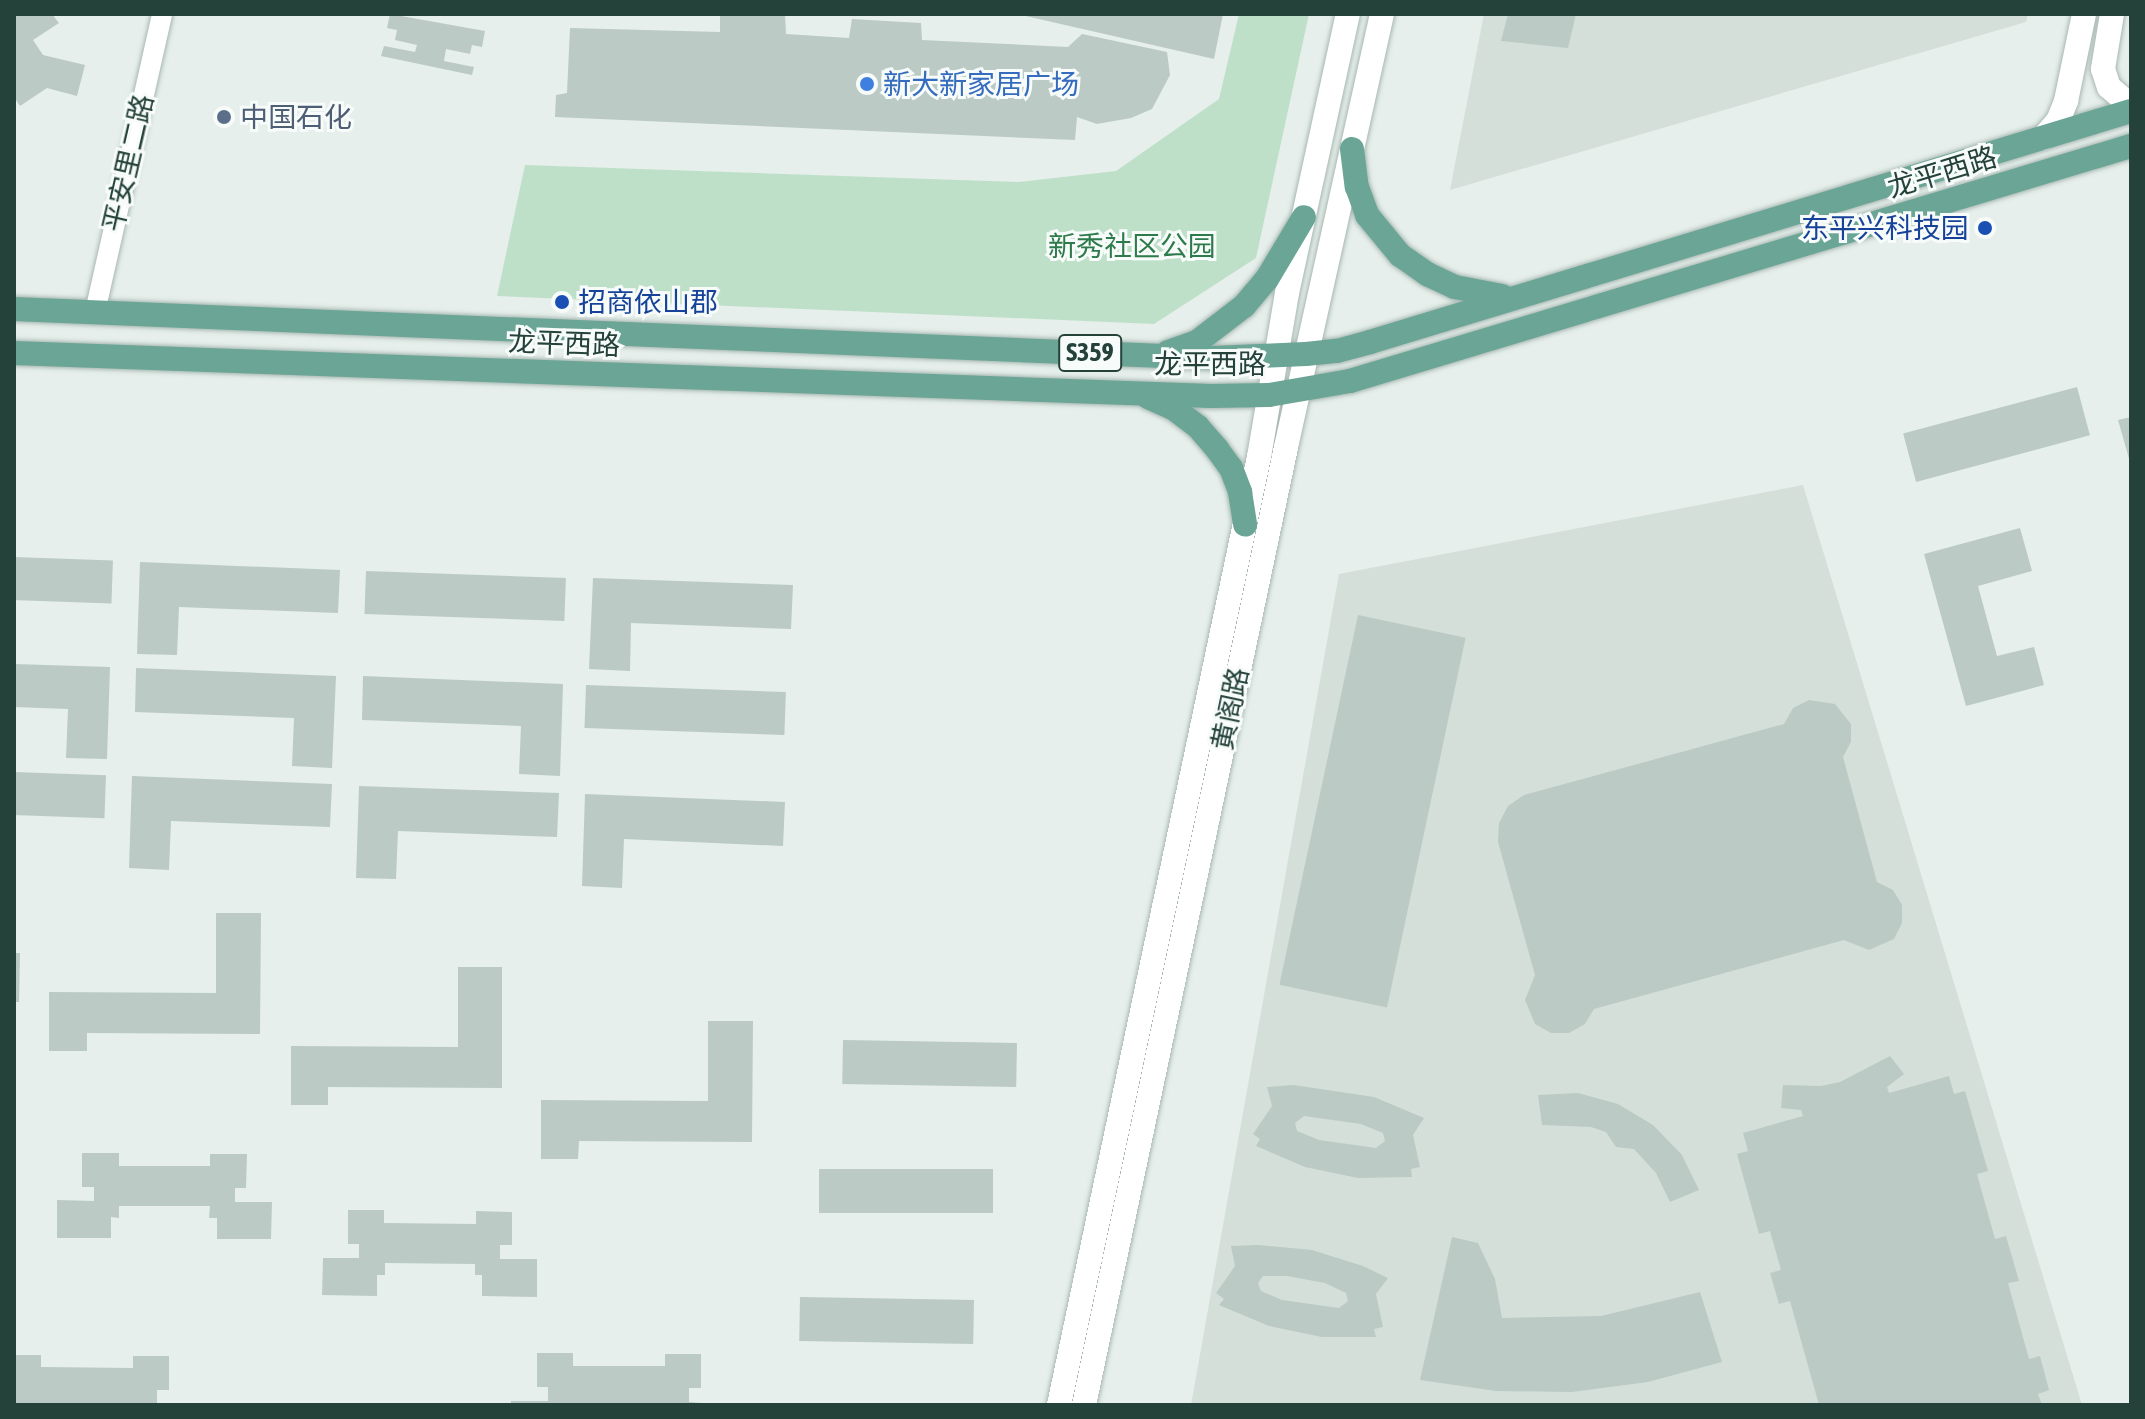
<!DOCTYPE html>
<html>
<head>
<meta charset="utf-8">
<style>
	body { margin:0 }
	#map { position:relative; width:2145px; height:1419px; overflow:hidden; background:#e6efeb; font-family:"Asap Condensed","Noto Sans SC",sans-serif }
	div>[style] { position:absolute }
	.built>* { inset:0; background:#d4dfda }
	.green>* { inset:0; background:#bfe0c8 }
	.building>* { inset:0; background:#bbcac4; transform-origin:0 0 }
	.roads { filter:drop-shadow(0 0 2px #a8b8b2) drop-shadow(0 0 2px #a8b8b2) }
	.street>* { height:20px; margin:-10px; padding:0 10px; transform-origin:10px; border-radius:10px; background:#fff }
	.secondary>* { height:24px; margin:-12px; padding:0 12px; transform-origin:12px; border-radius:12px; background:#fff }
	.primary>* { height:24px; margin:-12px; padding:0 12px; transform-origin:12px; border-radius:12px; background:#6aa596 }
	.dots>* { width:22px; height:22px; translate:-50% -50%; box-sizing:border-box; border:4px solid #f7fbf9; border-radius:50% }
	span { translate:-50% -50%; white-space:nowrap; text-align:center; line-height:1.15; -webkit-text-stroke:6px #f7fbf9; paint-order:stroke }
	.shield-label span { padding:2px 6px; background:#f7fbf9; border:2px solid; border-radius:6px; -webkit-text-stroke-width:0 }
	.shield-label { font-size:26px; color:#24423a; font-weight:700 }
	.shop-label { font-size:28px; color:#366cbe }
	.left { translate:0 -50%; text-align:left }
	.service-label { font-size:28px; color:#4e5e75 }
	.street-label { font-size:28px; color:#24423a }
	.transit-label { font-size:28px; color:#164399 }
	.right { translate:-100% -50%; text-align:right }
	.park-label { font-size:28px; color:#2d7a4b }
	.frame { position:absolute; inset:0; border:16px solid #24423a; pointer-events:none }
</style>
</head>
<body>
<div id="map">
	<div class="built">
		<div style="clip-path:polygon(1484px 14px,2028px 14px,2026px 22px,1450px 190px)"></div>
		<div style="clip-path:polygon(1803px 485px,2082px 1405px,1191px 1405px,1339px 574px)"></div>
	</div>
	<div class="green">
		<div style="clip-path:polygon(1239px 14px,1309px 14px,1256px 258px,1154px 324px,497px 296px,525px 165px,1019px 182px,1116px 171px,1219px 99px)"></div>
	</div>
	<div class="building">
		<div style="clip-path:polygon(14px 14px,52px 14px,59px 23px,33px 40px,43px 55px,85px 65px,77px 96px,47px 88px,20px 106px,14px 97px)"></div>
		<div style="clip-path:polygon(390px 14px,485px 31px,482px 47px,472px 45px,470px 54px,446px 49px,444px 61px,474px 67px,472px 75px,381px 56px,384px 46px,415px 52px,417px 45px,395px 40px,397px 30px,387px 28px)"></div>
		<div style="clip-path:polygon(720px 14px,785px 14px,786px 34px,849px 38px,852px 19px,921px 23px,922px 40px,1068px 47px,1082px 34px,1167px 52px,1170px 75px,1152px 109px,1131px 118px,1097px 124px,1077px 117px,1075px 140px,555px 117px,556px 95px,567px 93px,570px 28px,720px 32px)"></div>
		<div style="clip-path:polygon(1017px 14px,1223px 14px,1214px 59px)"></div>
		<div style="clip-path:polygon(1508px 14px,1576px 14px,1568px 48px,1501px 41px)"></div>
		<div style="left:2077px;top:387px;width:50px;height:180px;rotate:75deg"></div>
		<div style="clip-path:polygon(2131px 417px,2131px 462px,2130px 462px,2118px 420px)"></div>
		<div style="clip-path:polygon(2020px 528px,2032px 571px,1978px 586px,1997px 656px,2034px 647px,2044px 685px,1966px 706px,1924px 554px)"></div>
		<div style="left:14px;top:557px;width:99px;height:43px;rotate:2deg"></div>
		<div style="clip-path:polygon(140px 562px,340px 570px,338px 613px,179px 607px,177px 655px,137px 654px)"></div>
		<div style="left:366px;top:571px;width:200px;height:43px;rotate:2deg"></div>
		<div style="clip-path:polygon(593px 578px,793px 585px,791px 629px,631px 623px,630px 671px,589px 669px)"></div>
		<div style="left:1358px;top:615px;width:110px;height:378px;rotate:12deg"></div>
		<div style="clip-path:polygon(14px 664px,110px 667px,107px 759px,66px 758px,68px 709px,14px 707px)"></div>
		<div style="clip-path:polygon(136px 668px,336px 676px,332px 768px,292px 766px,294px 718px,135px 712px)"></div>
		<div style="clip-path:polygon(363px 676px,563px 684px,560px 776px,519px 774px,521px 726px,362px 720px)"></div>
		<div style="left:586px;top:685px;width:200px;height:43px;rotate:2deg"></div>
		<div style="clip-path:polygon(1809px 700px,1835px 704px,1851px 724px,1851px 742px,1843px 757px,1877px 882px,1893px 890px,1902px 905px,1902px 923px,1894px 939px,1869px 950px,1844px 940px,1594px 1009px,1585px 1024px,1569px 1033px,1551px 1033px,1535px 1024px,1525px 1000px,1535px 975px,1498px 842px,1499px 823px,1508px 806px,1524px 795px,1784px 724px,1793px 708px)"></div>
		<div style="left:14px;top:772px;width:92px;height:43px;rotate:2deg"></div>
		<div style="clip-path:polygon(132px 776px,332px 784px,330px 827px,171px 821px,169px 870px,129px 868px)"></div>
		<div style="clip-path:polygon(359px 786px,559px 793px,557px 837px,398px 831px,396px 879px,356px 878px)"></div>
		<div style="clip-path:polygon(585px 794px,785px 802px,783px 846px,624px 839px,622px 888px,582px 886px)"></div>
		<div style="clip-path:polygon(216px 913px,261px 913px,260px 1034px,87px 1033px,87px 1051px,49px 1051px,49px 992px,216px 993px)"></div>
		<div style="clip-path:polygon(14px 953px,20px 953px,19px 1002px,14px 1002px)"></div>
		<div style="clip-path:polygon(458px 967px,502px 967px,502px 1088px,328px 1087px,328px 1105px,291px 1105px,291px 1046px,458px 1047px)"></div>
		<div style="clip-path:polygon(708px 1021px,753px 1021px,752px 1142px,579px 1141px,578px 1159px,541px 1159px,541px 1100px,708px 1101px)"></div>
		<div style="left:843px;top:1040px;width:174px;height:44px;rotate:1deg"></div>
		<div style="clip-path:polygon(1890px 1056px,1904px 1074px,1887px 1087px,1889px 1093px,1949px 1076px,1954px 1094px,1965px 1091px,1988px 1171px,1977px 1174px,1995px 1239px,2006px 1236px,2019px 1281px,2008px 1283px,2029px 1359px,2040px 1356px,2049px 1390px,2038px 1394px,2042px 1405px,1819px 1405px,1790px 1301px,1779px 1304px,1770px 1273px,1781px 1270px,1770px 1231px,1759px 1234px,1737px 1154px,1748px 1151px,1743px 1133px,1803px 1116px,1801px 1110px,1781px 1108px,1783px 1085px,1821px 1086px,1840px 1082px)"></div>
		<div style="clip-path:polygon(evenodd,1294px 1085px,1374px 1097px,1424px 1118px,1413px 1135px,1420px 1167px,1411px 1169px,1412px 1177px,1358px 1178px,1305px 1167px,1256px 1146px,1260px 1139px,1253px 1134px,1272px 1106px,1267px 1087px,1294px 1085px,1304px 1116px,1361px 1124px,1383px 1133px,1385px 1141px,1376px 1148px,1319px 1140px,1297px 1131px,1295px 1123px,1304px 1116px)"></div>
		<div style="clip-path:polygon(1578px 1093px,1618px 1104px,1653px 1125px,1682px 1155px,1699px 1190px,1670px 1202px,1656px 1173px,1634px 1149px,1616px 1147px,1606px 1132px,1591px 1127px,1542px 1125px,1538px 1095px)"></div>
		<div style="clip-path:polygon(82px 1153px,119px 1153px,119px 1166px,210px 1166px,210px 1154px,247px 1154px,246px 1188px,235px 1188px,235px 1202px,272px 1202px,271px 1239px,217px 1239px,217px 1218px,209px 1218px,210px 1206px,119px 1206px,119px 1218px,111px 1217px,111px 1238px,57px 1238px,57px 1200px,94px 1201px,94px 1187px,82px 1187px)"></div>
		<div style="left:819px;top:1169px;width:174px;height:44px"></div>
		<div style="clip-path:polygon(348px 1210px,384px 1210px,384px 1223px,476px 1224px,476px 1211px,512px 1212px,512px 1245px,500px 1245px,500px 1259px,537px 1259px,537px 1297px,482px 1296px,482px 1275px,475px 1275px,475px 1264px,385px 1263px,385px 1275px,377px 1275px,377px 1296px,322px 1295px,323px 1258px,359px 1258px,359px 1244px,348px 1244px)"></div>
		<div style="clip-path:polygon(1452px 1237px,1478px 1243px,1495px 1279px,1502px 1318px,1601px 1316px,1700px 1292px,1722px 1362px,1648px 1382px,1572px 1392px,1496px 1391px,1420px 1380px)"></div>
		<div style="clip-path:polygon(evenodd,1258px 1245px,1312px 1250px,1363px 1266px,1388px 1278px,1376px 1294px,1383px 1327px,1374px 1329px,1376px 1337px,1322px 1337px,1269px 1326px,1219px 1305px,1224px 1299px,1216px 1293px,1235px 1266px,1231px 1246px,1258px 1245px,1263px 1276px,1287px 1276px,1325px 1283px,1346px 1293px,1348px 1301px,1339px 1308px,1282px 1300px,1261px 1291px,1258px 1283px,1263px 1276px)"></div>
		<div style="left:800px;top:1297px;width:174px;height:44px;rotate:1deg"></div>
		<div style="clip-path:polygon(537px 1353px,573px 1353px,573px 1366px,665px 1366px,665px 1354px,701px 1354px,701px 1388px,689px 1388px,689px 1402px,726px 1405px,511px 1405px,511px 1401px,548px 1401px,548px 1387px,537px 1387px)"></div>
		<div style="clip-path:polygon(14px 1355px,41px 1355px,41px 1367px,133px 1368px,133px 1356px,169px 1356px,169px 1390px,157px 1390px,157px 1405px,16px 1405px)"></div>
	</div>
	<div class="roads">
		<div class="street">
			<div style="left:95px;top:312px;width:305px;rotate:-77.3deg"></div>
		</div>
		<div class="secondary">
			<div style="left:2112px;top:14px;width:56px;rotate:99.3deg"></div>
			<div style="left:2103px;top:69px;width:19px;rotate:72deg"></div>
			<div style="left:2109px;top:87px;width:29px;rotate:41deg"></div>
			<div style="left:2043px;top:138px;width:23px;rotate:-49deg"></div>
			<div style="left:2058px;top:121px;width:22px;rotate:-68deg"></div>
			<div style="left:2066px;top:101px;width:89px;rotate:-78.3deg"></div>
			<div style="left:1059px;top:1405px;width:969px;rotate:-78.09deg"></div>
			<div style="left:1259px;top:457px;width:166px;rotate:-80.3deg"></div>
			<div style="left:1287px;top:293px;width:286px;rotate:-77.7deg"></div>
			<div style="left:1084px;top:1405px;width:979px;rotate:-78.09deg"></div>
			<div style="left:1286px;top:447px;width:444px;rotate:-77.5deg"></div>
		</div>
		<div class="primary">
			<div style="left:1352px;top:149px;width:38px;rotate:83deg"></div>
			<div style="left:1357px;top:187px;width:30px;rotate:70deg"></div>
			<div style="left:1367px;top:215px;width:52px;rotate:50.5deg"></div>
			<div style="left:1400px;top:255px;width:33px;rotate:35deg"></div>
			<div style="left:1427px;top:274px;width:31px;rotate:25deg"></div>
			<div style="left:1455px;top:287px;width:48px;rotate:10.8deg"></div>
			<div style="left:14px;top:309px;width:1200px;rotate:2.34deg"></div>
			<div style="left:1213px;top:358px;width:93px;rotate:-2.5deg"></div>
			<div style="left:1306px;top:354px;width:31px;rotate:-6deg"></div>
			<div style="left:1337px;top:351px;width:34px;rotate:-15deg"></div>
			<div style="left:1370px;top:342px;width:795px;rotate:-16.89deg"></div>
			<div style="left:1168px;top:352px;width:31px;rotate:-19deg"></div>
			<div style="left:1197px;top:342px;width:59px;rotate:-37.5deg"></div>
			<div style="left:1244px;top:306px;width:35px;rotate:-50deg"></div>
			<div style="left:1267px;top:279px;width:72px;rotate:-59.2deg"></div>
			<div style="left:14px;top:353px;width:1198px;rotate:2.06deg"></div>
			<div style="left:1211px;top:396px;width:58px;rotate:-1deg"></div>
			<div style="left:1269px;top:395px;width:82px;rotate:-9.8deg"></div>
			<div style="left:1350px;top:381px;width:816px;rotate:-16.75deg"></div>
			<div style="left:1148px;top:397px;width:27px;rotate:24deg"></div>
			<div style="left:1173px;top:408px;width:31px;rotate:37deg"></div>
			<div style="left:1198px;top:427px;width:29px;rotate:49deg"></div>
			<div style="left:1217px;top:449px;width:24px;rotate:54deg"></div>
			<div style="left:1231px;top:468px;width:26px;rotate:69deg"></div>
			<div style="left:1240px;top:492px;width:33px;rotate:81deg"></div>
		</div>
	</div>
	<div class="dots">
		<div style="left:867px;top:84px;background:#3f7fe0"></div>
		<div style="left:224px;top:117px;background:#5c6f8a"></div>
		<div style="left:1985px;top:228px;background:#1a4fb4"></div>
		<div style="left:562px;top:302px;background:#1a4fb4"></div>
	</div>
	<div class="shield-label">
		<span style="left:1090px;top:353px">S359</span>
	</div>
	<div class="shop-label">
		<span class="left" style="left:883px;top:84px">新大新家居广场</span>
	</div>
	<div class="service-label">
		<span class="left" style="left:240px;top:117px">中国石化</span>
	</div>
	<div class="street-label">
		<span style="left:128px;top:163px;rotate:-77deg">平安里二路</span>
		<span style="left:1942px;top:172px;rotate:-17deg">龙平西路</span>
		<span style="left:564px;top:343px;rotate:2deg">龙平西路</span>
		<span style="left:1210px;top:364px">龙平西路</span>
		<span style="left:1230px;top:709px;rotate:-78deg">黄阁路</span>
	</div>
	<div class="transit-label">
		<span class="right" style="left:1969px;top:228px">东平兴科技园</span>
		<span class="left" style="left:578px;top:302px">招商依山郡</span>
	</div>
	<div class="park-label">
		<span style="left:1132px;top:246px">新秀社区公园</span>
	</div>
	<div class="frame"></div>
</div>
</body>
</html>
